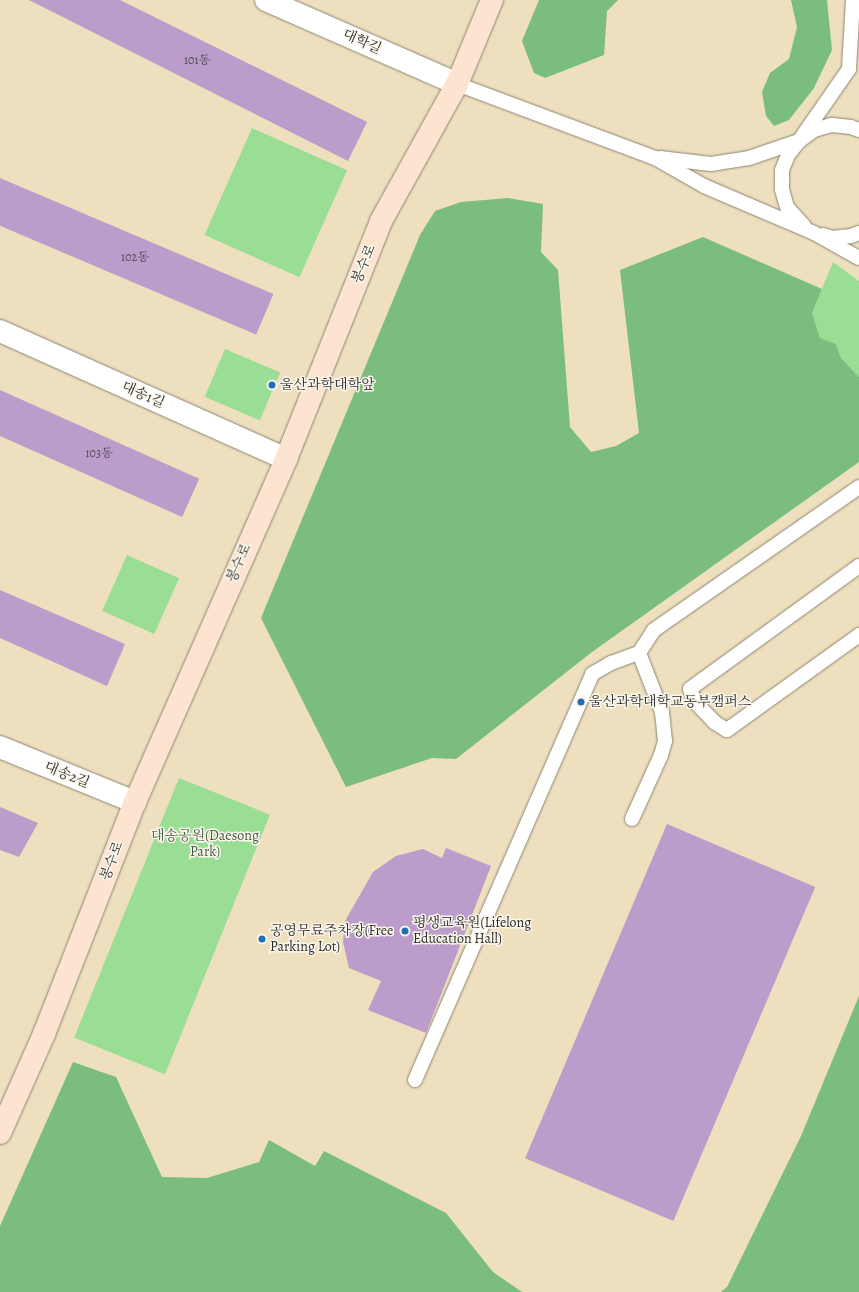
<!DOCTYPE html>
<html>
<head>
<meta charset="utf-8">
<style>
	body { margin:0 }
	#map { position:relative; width:859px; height:1292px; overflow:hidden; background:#eedfbe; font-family:Alegreya,"Noto Serif KR",serif }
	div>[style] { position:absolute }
	.green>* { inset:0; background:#9ade96; transform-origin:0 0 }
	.forest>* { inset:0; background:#7bbd7f }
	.building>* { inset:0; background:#bb9cca; transform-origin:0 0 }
	.roads { filter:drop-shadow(0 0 1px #8c8574) drop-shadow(0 0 1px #8c8574) }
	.service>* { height:14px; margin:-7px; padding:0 7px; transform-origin:7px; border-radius:7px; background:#fff }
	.minor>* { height:22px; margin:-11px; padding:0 11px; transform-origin:11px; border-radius:11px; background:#fff }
	.tertiary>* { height:22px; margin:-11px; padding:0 11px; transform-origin:11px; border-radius:11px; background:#fff }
	.secondary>* { height:22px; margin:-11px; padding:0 11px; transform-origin:11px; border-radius:11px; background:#fde4d1 }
	.dots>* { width:11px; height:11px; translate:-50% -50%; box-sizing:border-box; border:2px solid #fbf7ec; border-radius:50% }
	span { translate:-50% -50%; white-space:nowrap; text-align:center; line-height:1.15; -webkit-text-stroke:3px #fbf7ec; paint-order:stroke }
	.number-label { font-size:12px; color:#4f4753 }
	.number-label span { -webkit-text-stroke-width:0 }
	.street-label { font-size:14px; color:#2b2b2b }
	.poi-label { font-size:14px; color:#2b2b2b }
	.left { translate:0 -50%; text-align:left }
	.park-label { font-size:14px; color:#475846 }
</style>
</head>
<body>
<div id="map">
	<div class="green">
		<div style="left:252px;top:128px;width:104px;height:117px;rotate:24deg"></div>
		<div style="clip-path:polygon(833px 262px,859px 281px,859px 377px,841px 358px,836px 344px,820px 338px,812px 313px)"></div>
		<div style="left:225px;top:349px;width:60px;height:52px;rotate:23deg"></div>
		<div style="left:127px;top:555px;width:57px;height:61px;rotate:24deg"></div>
		<div style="left:179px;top:778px;width:98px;height:280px;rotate:22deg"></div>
	</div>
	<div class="forest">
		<div style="clip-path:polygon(539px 0,618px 0,607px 11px,604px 55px,545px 78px,534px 73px,522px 41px)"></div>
		<div style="clip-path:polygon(791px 0,827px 0,832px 50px,814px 88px,789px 120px,774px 126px,766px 116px,762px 92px,770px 73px,789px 59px,797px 27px)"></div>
		<div style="clip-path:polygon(508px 198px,543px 204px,541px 252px,558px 270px,570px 427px,591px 452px,616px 446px,639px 433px,620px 270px,703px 237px,822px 289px,812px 313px,820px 338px,836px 344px,841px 358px,859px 377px,859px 462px,592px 652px,456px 759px,432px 758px,346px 787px,261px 618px,420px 235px,435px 211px,461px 202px)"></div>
		<div style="clip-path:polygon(859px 996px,859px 1292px,721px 1292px,727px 1287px,801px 1136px)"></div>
		<div style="clip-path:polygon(73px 1062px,116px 1077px,162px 1177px,207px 1178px,259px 1162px,269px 1140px,315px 1166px,324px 1151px,446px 1213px,493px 1272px,522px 1292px,0 1292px,0 1226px)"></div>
	</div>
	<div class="building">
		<div style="clip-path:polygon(29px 0,120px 0,367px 122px,348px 161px)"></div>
		<div style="left:0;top:178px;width:297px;height:44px;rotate:23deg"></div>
		<div style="left:0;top:390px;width:218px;height:42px;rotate:24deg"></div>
		<div style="clip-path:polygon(0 590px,125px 644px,107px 686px,0 638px)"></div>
		<div style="clip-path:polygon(0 807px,38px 823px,19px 857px,0 850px)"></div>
		<div style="left:667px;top:824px;width:161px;height:363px;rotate:23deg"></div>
		<div style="clip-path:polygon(446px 848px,491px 866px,426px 1033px,368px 1010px,381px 981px,349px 968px,343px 942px,345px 921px,373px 872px,396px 856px,423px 849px,442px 858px)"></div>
	</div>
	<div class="roads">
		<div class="service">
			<div style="left:457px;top:84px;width:211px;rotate:20.5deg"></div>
			<div style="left:655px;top:158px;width:56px;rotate:29.7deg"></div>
			<div style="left:704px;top:186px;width:120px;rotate:23.1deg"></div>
			<div style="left:814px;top:233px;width:51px;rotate:29.1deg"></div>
			<div style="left:660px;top:158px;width:51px;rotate:6.7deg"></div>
			<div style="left:711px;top:164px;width:38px;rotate:-9deg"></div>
			<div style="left:749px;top:158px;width:53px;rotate:-18.8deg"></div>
			<div style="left:799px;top:141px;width:88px;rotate:-55.2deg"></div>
			<div style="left:849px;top:69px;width:69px;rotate:-86.7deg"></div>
			<div style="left:804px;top:226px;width:25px;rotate:-132deg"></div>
			<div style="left:787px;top:207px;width:19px;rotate:-106deg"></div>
			<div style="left:782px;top:189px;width:19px;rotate:-90deg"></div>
			<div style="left:782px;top:170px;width:16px;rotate:-68deg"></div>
			<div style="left:788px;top:155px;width:18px;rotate:-52deg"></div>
			<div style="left:799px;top:141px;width:19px;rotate:-36deg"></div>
			<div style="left:814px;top:130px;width:19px;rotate:-16deg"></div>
			<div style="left:832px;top:125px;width:19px;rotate:6deg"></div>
			<div style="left:851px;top:127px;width:9px;rotate:21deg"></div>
			<div style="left:823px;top:235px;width:9px;rotate:18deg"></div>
			<div style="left:832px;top:238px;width:19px;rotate:-6deg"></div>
			<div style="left:851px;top:236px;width:9px;rotate:-21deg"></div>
			<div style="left:859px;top:566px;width:209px;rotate:144deg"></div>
			<div style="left:690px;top:689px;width:14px;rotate:69deg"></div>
			<div style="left:695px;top:702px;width:28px;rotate:46deg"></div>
			<div style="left:714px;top:722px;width:15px;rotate:32deg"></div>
			<div style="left:727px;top:730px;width:163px;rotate:-35.7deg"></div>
			<div style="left:632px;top:819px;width:70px;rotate:-65.6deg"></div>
			<div style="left:661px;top:755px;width:15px;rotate:-74deg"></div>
			<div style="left:665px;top:741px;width:29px;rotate:-96deg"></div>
			<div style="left:662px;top:712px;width:63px;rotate:-111.3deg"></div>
			<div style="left:415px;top:1080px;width:443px;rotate:-66.4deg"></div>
			<div style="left:592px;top:674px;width:22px;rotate:-30deg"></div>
			<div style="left:611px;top:663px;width:30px;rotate:-20deg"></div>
			<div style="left:639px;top:653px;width:27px;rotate:-57deg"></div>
			<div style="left:654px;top:630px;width:250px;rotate:-34.9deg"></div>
		</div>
		<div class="minor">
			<div style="left:0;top:331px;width:313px;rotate:24.1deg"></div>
			<div style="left:0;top:747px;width:146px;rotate:22.2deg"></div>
		</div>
		<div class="tertiary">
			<div style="left:266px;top:0;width:209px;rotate:23.7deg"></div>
		</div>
		<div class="secondary">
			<div style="left:0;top:1133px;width:108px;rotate:-66deg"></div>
			<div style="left:44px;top:1034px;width:249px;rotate:-68.6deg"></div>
			<div style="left:135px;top:802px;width:375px;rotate:-66.2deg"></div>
			<div style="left:286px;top:459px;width:256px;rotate:-68.2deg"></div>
			<div style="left:381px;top:221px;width:157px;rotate:-61deg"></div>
			<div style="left:457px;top:84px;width:91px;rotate:-67.4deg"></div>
		</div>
	</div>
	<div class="dots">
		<div style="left:272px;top:385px;background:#1f6fb2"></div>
		<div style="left:581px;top:702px;background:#1f6fb2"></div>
		<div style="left:405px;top:931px;background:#1f6fb2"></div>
		<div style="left:262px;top:939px;background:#1f6fb2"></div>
	</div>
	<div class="number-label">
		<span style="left:197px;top:61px">101동</span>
		<span style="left:135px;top:258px">102동</span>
		<span style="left:99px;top:454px">103동</span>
	</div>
	<div class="street-label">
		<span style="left:362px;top:42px;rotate:24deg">대학길</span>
		<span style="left:364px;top:264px;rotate:-68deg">봉수로</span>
		<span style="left:143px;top:395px;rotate:24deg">대송1길</span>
		<span style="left:239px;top:563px;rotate:-66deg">봉수로</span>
		<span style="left:67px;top:775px;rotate:22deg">대송2길</span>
		<span style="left:112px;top:861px;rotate:-69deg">봉수로</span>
	</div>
	<div class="poi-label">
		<span class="left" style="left:280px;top:385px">울산과학대학앞</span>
		<span class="left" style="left:589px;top:702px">울산과학대학교동부캠퍼스</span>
		<span class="left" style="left:413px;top:931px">평생교육원(Lifelong<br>Education Hall)</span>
		<span class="left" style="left:270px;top:939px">공영무료주차장(Free<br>Parking Lot)</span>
	</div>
	<div class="park-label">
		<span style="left:205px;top:844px">대송공원(Daesong<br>Park)</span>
	</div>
</div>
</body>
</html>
